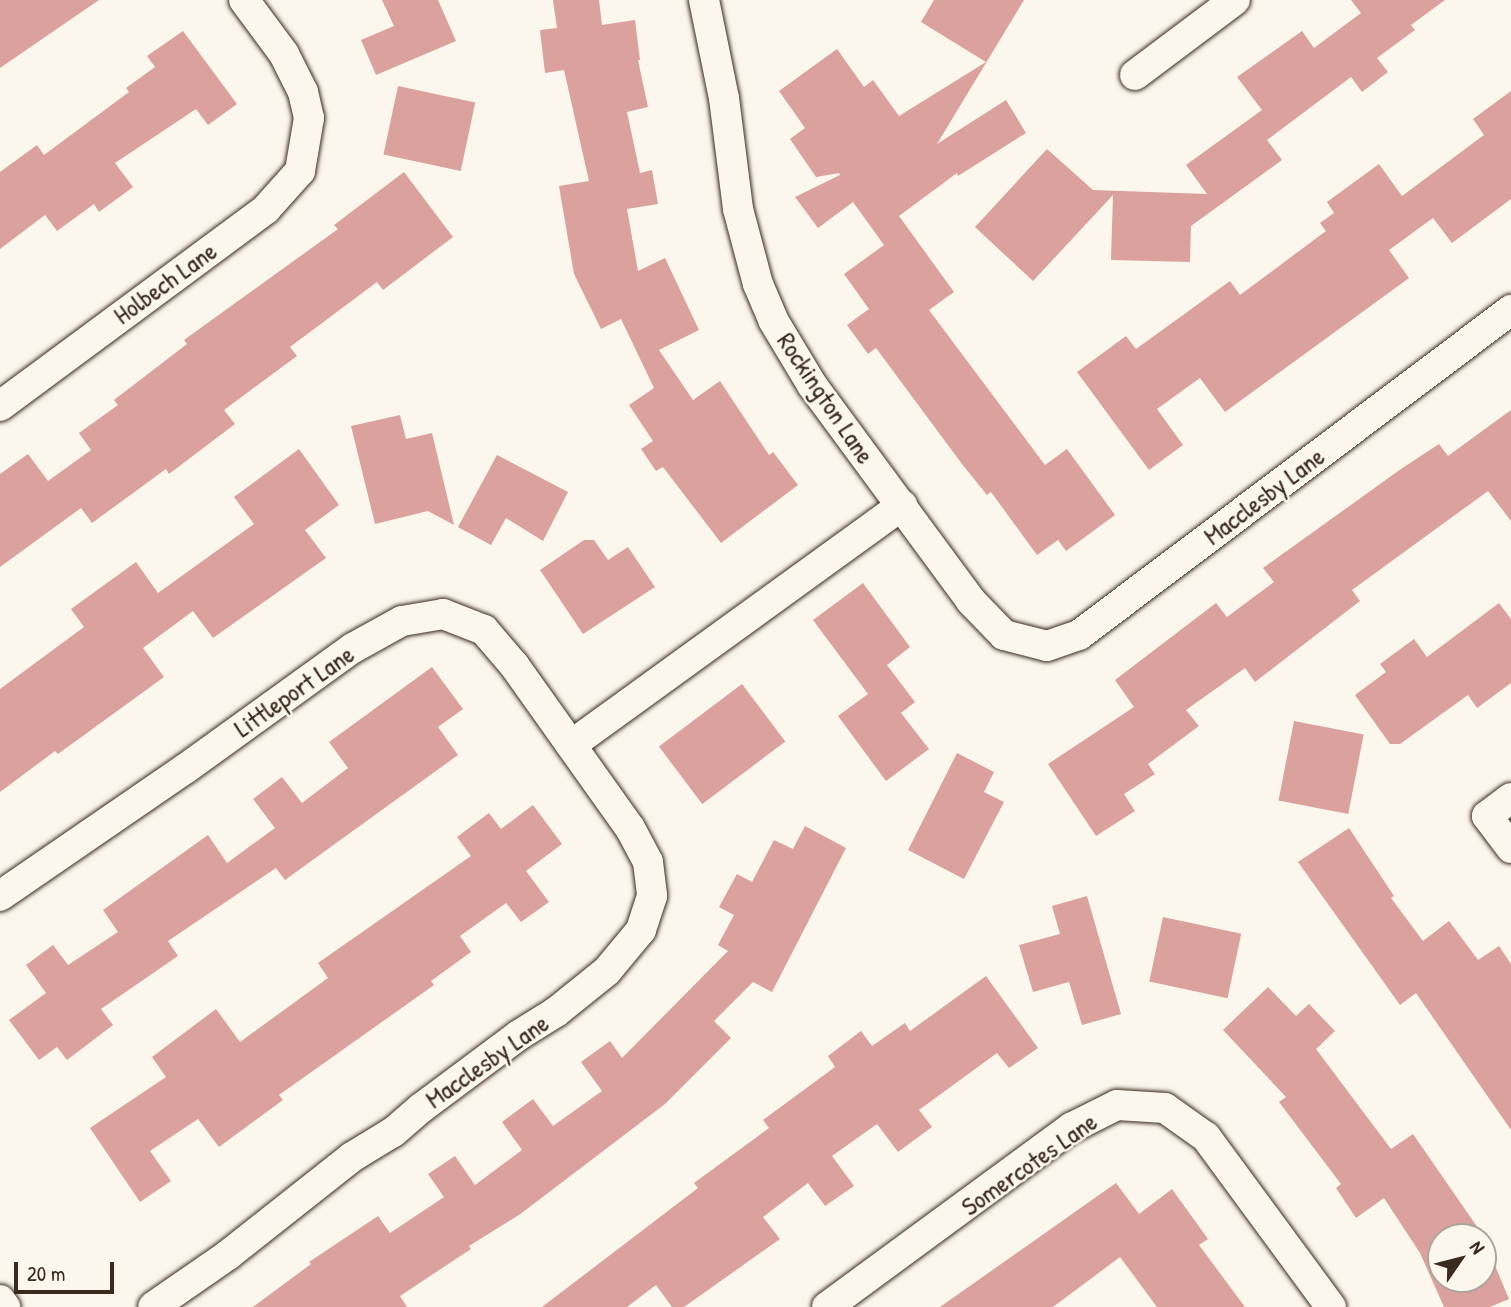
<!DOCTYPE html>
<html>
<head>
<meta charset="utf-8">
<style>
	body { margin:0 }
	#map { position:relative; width:1511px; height:1307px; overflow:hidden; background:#fbf7ec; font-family:"Patrick Hand",sans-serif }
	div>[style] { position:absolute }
	.building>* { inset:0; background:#dba19c; transform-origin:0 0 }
	.roads { filter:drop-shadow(0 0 2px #3b2a1e) drop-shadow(0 0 2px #3b2a1e) }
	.minor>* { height:30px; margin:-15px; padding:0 15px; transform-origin:15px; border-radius:15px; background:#fbf7ec }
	span { translate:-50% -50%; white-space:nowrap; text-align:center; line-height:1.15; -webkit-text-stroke:5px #fbf7ec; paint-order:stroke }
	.street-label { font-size:26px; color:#3b2a1e }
	.north { position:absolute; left:1427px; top:1223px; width:70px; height:70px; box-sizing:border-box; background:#fbf7ec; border:2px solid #aea59a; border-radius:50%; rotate:55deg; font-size:19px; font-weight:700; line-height:28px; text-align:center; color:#3b2a1e }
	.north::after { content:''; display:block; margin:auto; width:24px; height:32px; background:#3b2a1e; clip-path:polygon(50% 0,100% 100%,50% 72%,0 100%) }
	.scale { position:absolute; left:14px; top:1262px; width:100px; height:32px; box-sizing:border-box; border:4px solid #3b2a1e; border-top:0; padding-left:9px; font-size:21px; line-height:24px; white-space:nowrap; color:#3b2a1e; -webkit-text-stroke:5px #fbf7ec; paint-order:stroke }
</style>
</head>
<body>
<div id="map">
	<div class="building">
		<div style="clip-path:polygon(0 0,99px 0,0 68px)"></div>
		<div style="clip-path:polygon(382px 0,438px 0,456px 41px,376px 75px,361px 40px,394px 26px)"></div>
		<div style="clip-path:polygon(553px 0,599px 0,602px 25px,635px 20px,640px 60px,638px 60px,648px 107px,627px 112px,640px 173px,652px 170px,658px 204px,627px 209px,638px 271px,665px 258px,699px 330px,659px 350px,693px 400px,720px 381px,769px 455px,773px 452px,798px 485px,721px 543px,663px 467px,656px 471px,641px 449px,653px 441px,629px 405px,654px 388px,621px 319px,601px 329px,574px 274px,559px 186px,589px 181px,564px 70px,545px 73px,540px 30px,557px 28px)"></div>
		<div style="clip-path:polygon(934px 0,1024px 0,937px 144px,1006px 100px,1026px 133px,958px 176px,957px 173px,899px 216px,954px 292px,929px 310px,1045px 465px,1067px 449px,1115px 515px,1066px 551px,1058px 540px,1037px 555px,991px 492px,987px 495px,962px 464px,876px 348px,868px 354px,847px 325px,869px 309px,844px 274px,884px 245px,853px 202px,818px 228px,795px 197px,840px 175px,839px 173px,816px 177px,790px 139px,805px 128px,779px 91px,837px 49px,864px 87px,873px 80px,899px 116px,986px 62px,921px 22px)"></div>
		<div style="clip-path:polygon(1351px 0,1445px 0,1411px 25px,1415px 30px,1377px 58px,1388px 72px,1362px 92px,1351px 77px,1267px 140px,1282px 160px,1191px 226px,1190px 262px,1111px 260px,1113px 195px,1033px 281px,975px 227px,1047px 149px,1093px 190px,1207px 194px,1186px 165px,1262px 110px,1237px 77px,1302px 31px,1314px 48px,1361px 13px)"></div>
		<div style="clip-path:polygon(183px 31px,237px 104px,208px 125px,196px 109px,115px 163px,133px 187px,99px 212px,94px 204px,57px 231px,45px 215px,0 249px,0 172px,37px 145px,44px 155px,129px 92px,126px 88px,155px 67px,147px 56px)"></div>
		<div style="left:398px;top:86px;width:79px;height:70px;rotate:12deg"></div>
		<div style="clip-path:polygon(1511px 91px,1511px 199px,1452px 243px,1433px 218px,1389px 250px,1409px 278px,1225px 412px,1200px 378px,1157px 409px,1183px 445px,1149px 470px,1077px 372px,1126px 336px,1136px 349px,1230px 281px,1240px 295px,1326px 231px,1320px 223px,1334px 213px,1327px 202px,1379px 164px,1402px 196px,1484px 135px,1473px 119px)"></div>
		<div style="clip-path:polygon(404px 172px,453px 237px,383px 290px,377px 282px,290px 347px,297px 356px,224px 410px,235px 424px,169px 474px,166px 469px,92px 523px,81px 508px,0 567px,0 474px,28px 454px,48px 481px,91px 450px,79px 433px,118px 405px,114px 400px,187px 344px,184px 340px,338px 229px,334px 225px)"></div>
		<div style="clip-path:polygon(1511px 410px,1511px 521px,1488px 491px,1352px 590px,1360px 601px,1255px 682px,1245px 668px,1186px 710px,1199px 726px,1148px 764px,1155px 774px,1124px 794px,1135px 811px,1096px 836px,1048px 764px,1134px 707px,1115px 680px,1216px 603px,1227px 617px,1274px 582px,1263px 568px,1401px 469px,1439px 444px,1448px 456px)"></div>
		<div style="clip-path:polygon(400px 415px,406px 439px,432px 433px,454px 525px,428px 511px,375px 524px,351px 426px)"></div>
		<div style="clip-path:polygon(299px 449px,339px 505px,305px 530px,326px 558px,213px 638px,193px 611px,143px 648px,164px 677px,58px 754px,55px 751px,0 792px,0 689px,84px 627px,71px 609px,136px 562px,158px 593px,254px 524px,234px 497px)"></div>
		<div style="clip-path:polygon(497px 455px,568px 492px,543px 541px,506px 518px,491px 545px,458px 527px)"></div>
		<div style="clip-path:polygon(584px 540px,594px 540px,608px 560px,628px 547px,655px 587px,583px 634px,540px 570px)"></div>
		<div style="clip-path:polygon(863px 583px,910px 647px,887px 665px,915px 702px,901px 713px,929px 749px,886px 781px,838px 716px,868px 694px,813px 620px)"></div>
		<div style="clip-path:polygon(1499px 603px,1511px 619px,1511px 683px,1477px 708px,1468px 695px,1400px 744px,1390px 744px,1355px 695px,1386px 672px,1380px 664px,1414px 639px,1427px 657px)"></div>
		<div style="clip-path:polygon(432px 667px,463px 709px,438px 727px,458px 755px,285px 880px,276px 868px,168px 941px,178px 956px,101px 1009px,113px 1025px,67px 1060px,57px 1047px,39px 1060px,9px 1020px,46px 993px,26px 965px,53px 945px,68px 965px,118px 932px,103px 910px,208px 835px,227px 863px,275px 828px,253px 799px,282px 777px,302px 803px,348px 768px,329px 742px)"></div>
		<div style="left:742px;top:684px;width:72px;height:104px;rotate:53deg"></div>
		<div style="left:1294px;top:721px;width:71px;height:81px;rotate:11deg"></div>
		<div style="clip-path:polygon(957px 753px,994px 772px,984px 792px,1004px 802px,964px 879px,908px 850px)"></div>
		<div style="clip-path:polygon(533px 805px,562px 844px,526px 871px,549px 902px,521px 922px,506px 903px,460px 936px,471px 952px,431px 981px,434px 985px,279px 1095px,283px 1100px,219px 1147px,198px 1119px,150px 1151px,171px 1181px,140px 1202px,90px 1128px,166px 1077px,152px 1057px,216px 1009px,240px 1042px,328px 978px,318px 963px,471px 856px,457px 837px,489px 813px,501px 829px)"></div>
		<div style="clip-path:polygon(805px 826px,846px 848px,772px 992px,753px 982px,714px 1021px,731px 1038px,665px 1104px,519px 1215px,469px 1246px,471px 1249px,400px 1296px,407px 1307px,253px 1307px,311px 1264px,309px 1262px,378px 1216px,390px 1233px,444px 1197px,428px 1174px,455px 1156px,475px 1185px,522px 1150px,502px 1122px,533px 1099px,553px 1126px,602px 1091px,581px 1062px,610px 1041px,622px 1058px,728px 951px,718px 945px,734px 915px,719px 907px,737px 874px,752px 882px,774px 840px,793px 849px)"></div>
		<div style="clip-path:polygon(1349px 828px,1394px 896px,1391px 898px,1423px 941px,1449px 921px,1478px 960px,1499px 946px,1511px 964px,1511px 1130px,1416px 993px,1400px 1005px,1298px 862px)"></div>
		<div style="clip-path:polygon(1087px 896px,1121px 1014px,1082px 1025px,1069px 982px,1033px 992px,1019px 945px,1060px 934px,1052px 906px)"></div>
		<div style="left:1163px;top:917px;width:80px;height:66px;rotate:12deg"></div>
		<div style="clip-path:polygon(986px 976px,1038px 1048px,1009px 1068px,997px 1053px,919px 1110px,932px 1127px,898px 1152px,877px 1124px,832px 1156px,854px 1186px,825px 1206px,808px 1183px,763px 1217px,780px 1239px,684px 1307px,672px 1307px,656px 1285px,627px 1307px,542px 1307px,698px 1188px,694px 1183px,769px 1128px,763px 1120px,835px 1067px,828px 1056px,861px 1031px,872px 1046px,905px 1023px,910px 1031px)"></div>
		<div style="clip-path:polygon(1268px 987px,1296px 1016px,1309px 1004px,1335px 1031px,1316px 1049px,1391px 1149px,1413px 1134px,1480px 1231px,1483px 1237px,1441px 1237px,1441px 1279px,1483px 1279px,1483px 1237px,1509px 1299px,1490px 1307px,1444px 1307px,1420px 1253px,1384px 1198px,1356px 1218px,1336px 1188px,1341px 1184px,1279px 1102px,1286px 1097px,1223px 1030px)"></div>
		<div style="clip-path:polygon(1116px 1183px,1139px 1214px,1172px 1189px,1208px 1239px,1199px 1245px,1245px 1307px,1157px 1307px,1120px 1257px,1053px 1307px,940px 1307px)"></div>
	</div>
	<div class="roads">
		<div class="minor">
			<div style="left:704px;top:0;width:100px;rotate:78.5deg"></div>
			<div style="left:724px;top:98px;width:112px;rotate:82.8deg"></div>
			<div style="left:738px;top:209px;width:78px;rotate:75.1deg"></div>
			<div style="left:758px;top:284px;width:39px;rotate:67deg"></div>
			<div style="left:773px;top:320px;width:76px;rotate:59deg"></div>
			<div style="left:812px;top:385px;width:268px;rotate:53.6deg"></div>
			<div style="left:971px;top:601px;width:47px;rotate:45.9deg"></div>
			<div style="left:1004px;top:635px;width:44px;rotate:14.3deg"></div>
			<div style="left:1047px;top:646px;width:34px;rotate:-19deg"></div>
			<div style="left:1079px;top:635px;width:541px;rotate:-36.95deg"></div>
			<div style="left:1135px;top:75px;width:125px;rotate:-36.9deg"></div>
			<div style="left:0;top:406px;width:331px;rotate:-36.5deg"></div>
			<div style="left:266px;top:209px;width:51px;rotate:-48.2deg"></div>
			<div style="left:300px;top:171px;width:54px;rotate:-80.4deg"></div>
			<div style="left:309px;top:118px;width:27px;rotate:-103deg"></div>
			<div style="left:303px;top:92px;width:42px;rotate:-116.6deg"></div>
			<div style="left:284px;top:54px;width:67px;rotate:-126.5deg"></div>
			<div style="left:571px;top:745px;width:409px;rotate:-35.9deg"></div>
			<div style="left:1511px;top:798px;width:30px;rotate:143deg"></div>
			<div style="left:1487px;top:816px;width:40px;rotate:53deg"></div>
			<div style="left:0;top:896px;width:224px;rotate:-34.5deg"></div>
			<div style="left:185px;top:769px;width:207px;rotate:-35.8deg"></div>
			<div style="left:353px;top:648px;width:56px;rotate:-28.9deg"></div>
			<div style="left:402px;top:621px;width:42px;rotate:-9.7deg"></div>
			<div style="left:443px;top:614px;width:44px;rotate:21.3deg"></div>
			<div style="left:484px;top:630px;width:46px;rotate:49.4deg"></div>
			<div style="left:514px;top:665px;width:200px;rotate:54.6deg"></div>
			<div style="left:630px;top:828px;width:38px;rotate:62deg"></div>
			<div style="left:648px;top:862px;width:34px;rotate:83deg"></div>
			<div style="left:652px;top:896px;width:36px;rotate:108deg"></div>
			<div style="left:641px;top:930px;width:53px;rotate:129.7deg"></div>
			<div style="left:607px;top:971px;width:65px;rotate:141.2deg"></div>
			<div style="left:556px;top:1012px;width:44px;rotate:148.1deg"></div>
			<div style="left:519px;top:1035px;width:122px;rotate:143.3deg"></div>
			<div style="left:421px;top:1108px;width:37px;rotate:139deg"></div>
			<div style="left:393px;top:1132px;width:48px;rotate:148.6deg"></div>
			<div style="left:352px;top:1157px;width:158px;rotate:141.7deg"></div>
			<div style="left:228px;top:1255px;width:91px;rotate:145.3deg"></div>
			<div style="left:0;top:1300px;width:9px;rotate:54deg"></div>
			<div style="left:827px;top:1307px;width:303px;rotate:-36.3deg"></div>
			<div style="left:1071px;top:1128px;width:51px;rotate:-26.6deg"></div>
			<div style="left:1117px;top:1105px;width:48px;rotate:3.6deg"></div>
			<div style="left:1165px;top:1108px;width:50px;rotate:35.3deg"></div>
			<div style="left:1206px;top:1137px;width:211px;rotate:53.7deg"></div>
		</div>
	</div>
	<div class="street-label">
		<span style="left:165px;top:283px;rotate:-36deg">Holbech Lane</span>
		<span style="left:826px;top:398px;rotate:56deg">Rockington Lane</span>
		<span style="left:1264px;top:496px;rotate:-37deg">Macclesby Lane</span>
		<span style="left:294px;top:691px;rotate:-35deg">Littleport Lane</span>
		<span style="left:487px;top:1061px;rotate:-35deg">Macclesby Lane</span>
		<span style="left:1029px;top:1164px;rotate:-35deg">Somercotes Lane</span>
	</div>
	<div class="north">N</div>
	<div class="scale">20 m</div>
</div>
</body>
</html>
